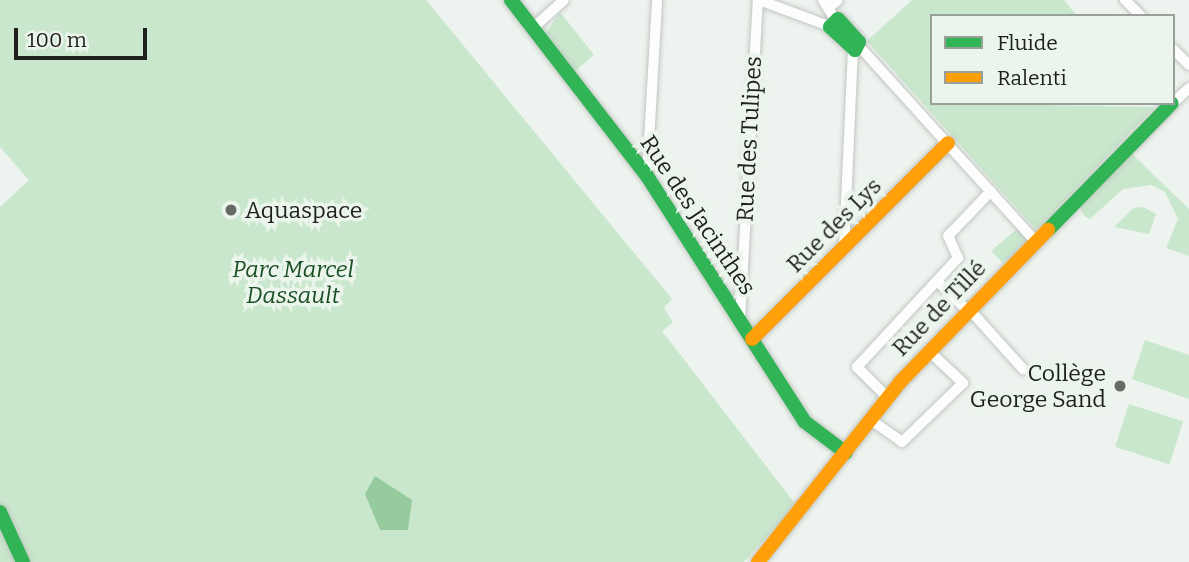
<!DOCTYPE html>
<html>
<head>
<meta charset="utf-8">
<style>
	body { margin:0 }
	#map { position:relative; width:1189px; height:562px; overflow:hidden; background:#edf3ee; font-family:Bitter,serif }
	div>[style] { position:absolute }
	.green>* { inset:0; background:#c9e7cc; transform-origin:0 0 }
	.water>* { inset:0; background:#96cc9d }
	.roads { filter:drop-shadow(0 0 2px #c2c6c2) drop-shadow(0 0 2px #c2c6c2) }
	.street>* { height:10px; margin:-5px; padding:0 5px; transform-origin:5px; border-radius:5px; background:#fcfdfc }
	.fast>* { height:14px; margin:-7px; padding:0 7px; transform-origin:7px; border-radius:7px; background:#30b455 }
	.slow>* { height:14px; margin:-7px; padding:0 7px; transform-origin:7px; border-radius:7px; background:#ff9f0a }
	.dots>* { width:19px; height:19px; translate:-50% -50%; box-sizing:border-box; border:4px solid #ebf5ec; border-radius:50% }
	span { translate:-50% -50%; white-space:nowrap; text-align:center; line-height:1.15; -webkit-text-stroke:7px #ebf5ec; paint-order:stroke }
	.street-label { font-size:23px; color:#1d201d }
	.poi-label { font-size:23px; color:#1d201d }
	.left { translate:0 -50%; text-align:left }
	.right { translate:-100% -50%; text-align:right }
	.park-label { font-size:23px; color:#1a4f24; font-style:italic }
	.legend { position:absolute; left:930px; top:14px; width:245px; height:91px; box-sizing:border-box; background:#ebf5ec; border:2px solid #99a099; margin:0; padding:9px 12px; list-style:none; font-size:21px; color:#1d201d }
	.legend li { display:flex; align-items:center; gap:14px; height:35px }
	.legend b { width:35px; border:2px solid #99a099 }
	.scale { position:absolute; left:14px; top:28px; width:133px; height:32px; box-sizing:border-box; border:4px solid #1d201d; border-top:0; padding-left:9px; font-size:21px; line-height:24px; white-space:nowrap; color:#1d201d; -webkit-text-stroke:5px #ebf5ec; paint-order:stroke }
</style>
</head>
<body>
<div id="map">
	<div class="green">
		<div style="clip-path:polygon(0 0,426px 0,672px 299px,664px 308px,673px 322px,662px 331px,796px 505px,744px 562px,0 562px,0 207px,29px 180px,0 147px)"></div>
		<div style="clip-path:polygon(912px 0,1064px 0,1077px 16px,932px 16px,932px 103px,1155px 107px,1036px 230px,867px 41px)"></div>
		<div style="clip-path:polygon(560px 12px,594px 55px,575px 71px,546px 33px)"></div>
		<div style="clip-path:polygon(1130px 152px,1189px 209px,1189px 256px,1166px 248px,1178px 219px,1165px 192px,1151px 185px,1123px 189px,1090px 219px,1084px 216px,1080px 206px)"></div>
		<div style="clip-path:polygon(1143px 207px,1156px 214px,1149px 234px,1114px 227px,1133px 208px)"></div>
		<div style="clip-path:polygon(1018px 228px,1029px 239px,1004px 264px,991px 251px)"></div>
		<div style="clip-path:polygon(1145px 340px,1189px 355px,1189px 399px,1132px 379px)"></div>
		<div style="left:1129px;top:404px;width:57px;height:45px;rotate:18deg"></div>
	</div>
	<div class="water">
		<div style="clip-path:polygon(375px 476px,412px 500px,408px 530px,380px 530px,365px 494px)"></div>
	</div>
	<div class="roads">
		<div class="street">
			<div style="left:759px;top:0;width:75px;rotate:20.4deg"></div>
			<div style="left:823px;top:0;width:22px;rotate:58deg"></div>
			<div style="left:1125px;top:0;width:23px;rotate:45deg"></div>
			<div style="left:829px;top:7px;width:11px;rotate:-38deg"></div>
			<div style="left:534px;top:27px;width:40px;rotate:-42deg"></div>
			<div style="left:859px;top:46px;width:263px;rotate:47.9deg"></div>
			<div style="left:1173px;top:49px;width:23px;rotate:45deg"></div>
			<div style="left:1173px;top:103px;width:22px;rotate:-43deg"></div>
			<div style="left:647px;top:176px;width:176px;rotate:-86.7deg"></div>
			<div style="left:844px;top:247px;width:196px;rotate:-87.4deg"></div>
			<div style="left:938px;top:282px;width:42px;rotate:44deg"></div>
			<div style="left:969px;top:309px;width:81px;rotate:48deg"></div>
			<div style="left:740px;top:319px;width:320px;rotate:-86.8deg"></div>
			<div style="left:888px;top:398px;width:44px;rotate:-135deg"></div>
			<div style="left:857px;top:367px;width:149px;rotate:-47.2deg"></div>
			<div style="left:958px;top:258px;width:24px;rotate:-114deg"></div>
			<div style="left:948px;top:236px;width:62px;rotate:-46.3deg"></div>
			<div style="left:871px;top:420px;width:38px;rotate:35deg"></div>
			<div style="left:902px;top:442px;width:85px;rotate:-44deg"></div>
			<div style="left:963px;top:383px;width:47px;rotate:-136.7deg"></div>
		</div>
		<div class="fast">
			<div style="left:511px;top:0;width:222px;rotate:52.3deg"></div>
			<div style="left:647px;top:176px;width:292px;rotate:57.3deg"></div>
			<div style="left:805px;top:422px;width:51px;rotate:37.1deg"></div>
			<div style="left:838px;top:19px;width:31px;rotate:48deg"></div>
			<div style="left:859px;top:42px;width:9px;rotate:117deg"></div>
			<div style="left:855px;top:50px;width:34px;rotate:-137deg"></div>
			<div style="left:830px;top:27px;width:11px;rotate:-45deg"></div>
			<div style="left:1048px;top:230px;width:177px;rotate:-45.7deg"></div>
			<div style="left:0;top:512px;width:55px;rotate:65.3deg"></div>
		</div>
		<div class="slow">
			<div style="left:752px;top:339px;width:277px;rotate:-45deg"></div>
			<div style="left:758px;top:562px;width:231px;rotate:-51.7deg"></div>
			<div style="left:901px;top:381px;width:211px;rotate:-45.8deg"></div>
		</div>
	</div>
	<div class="dots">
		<div style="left:231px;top:210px;background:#666a66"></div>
		<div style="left:1120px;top:386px;background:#666a66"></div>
	</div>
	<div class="street-label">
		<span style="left:749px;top:139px;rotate:-87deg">Rue des Tulipes</span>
		<span style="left:698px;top:215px;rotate:56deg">Rue des Jacinthes</span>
		<span style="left:834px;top:225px;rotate:-45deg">Rue des Lys</span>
		<span style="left:939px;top:308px;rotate:-46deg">Rue de Tillé</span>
	</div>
	<div class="poi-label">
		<span class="left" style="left:245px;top:210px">Aquaspace</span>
		<span class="right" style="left:1106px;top:386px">Collège<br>George Sand</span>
	</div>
	<div class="park-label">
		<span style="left:293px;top:282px">Parc Marcel<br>Dassault</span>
	</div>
	<ul class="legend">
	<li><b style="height:9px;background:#30b455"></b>Fluide</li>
	<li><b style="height:9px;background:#ff9f0a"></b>Ralenti</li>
	</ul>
	<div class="scale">100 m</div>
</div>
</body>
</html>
